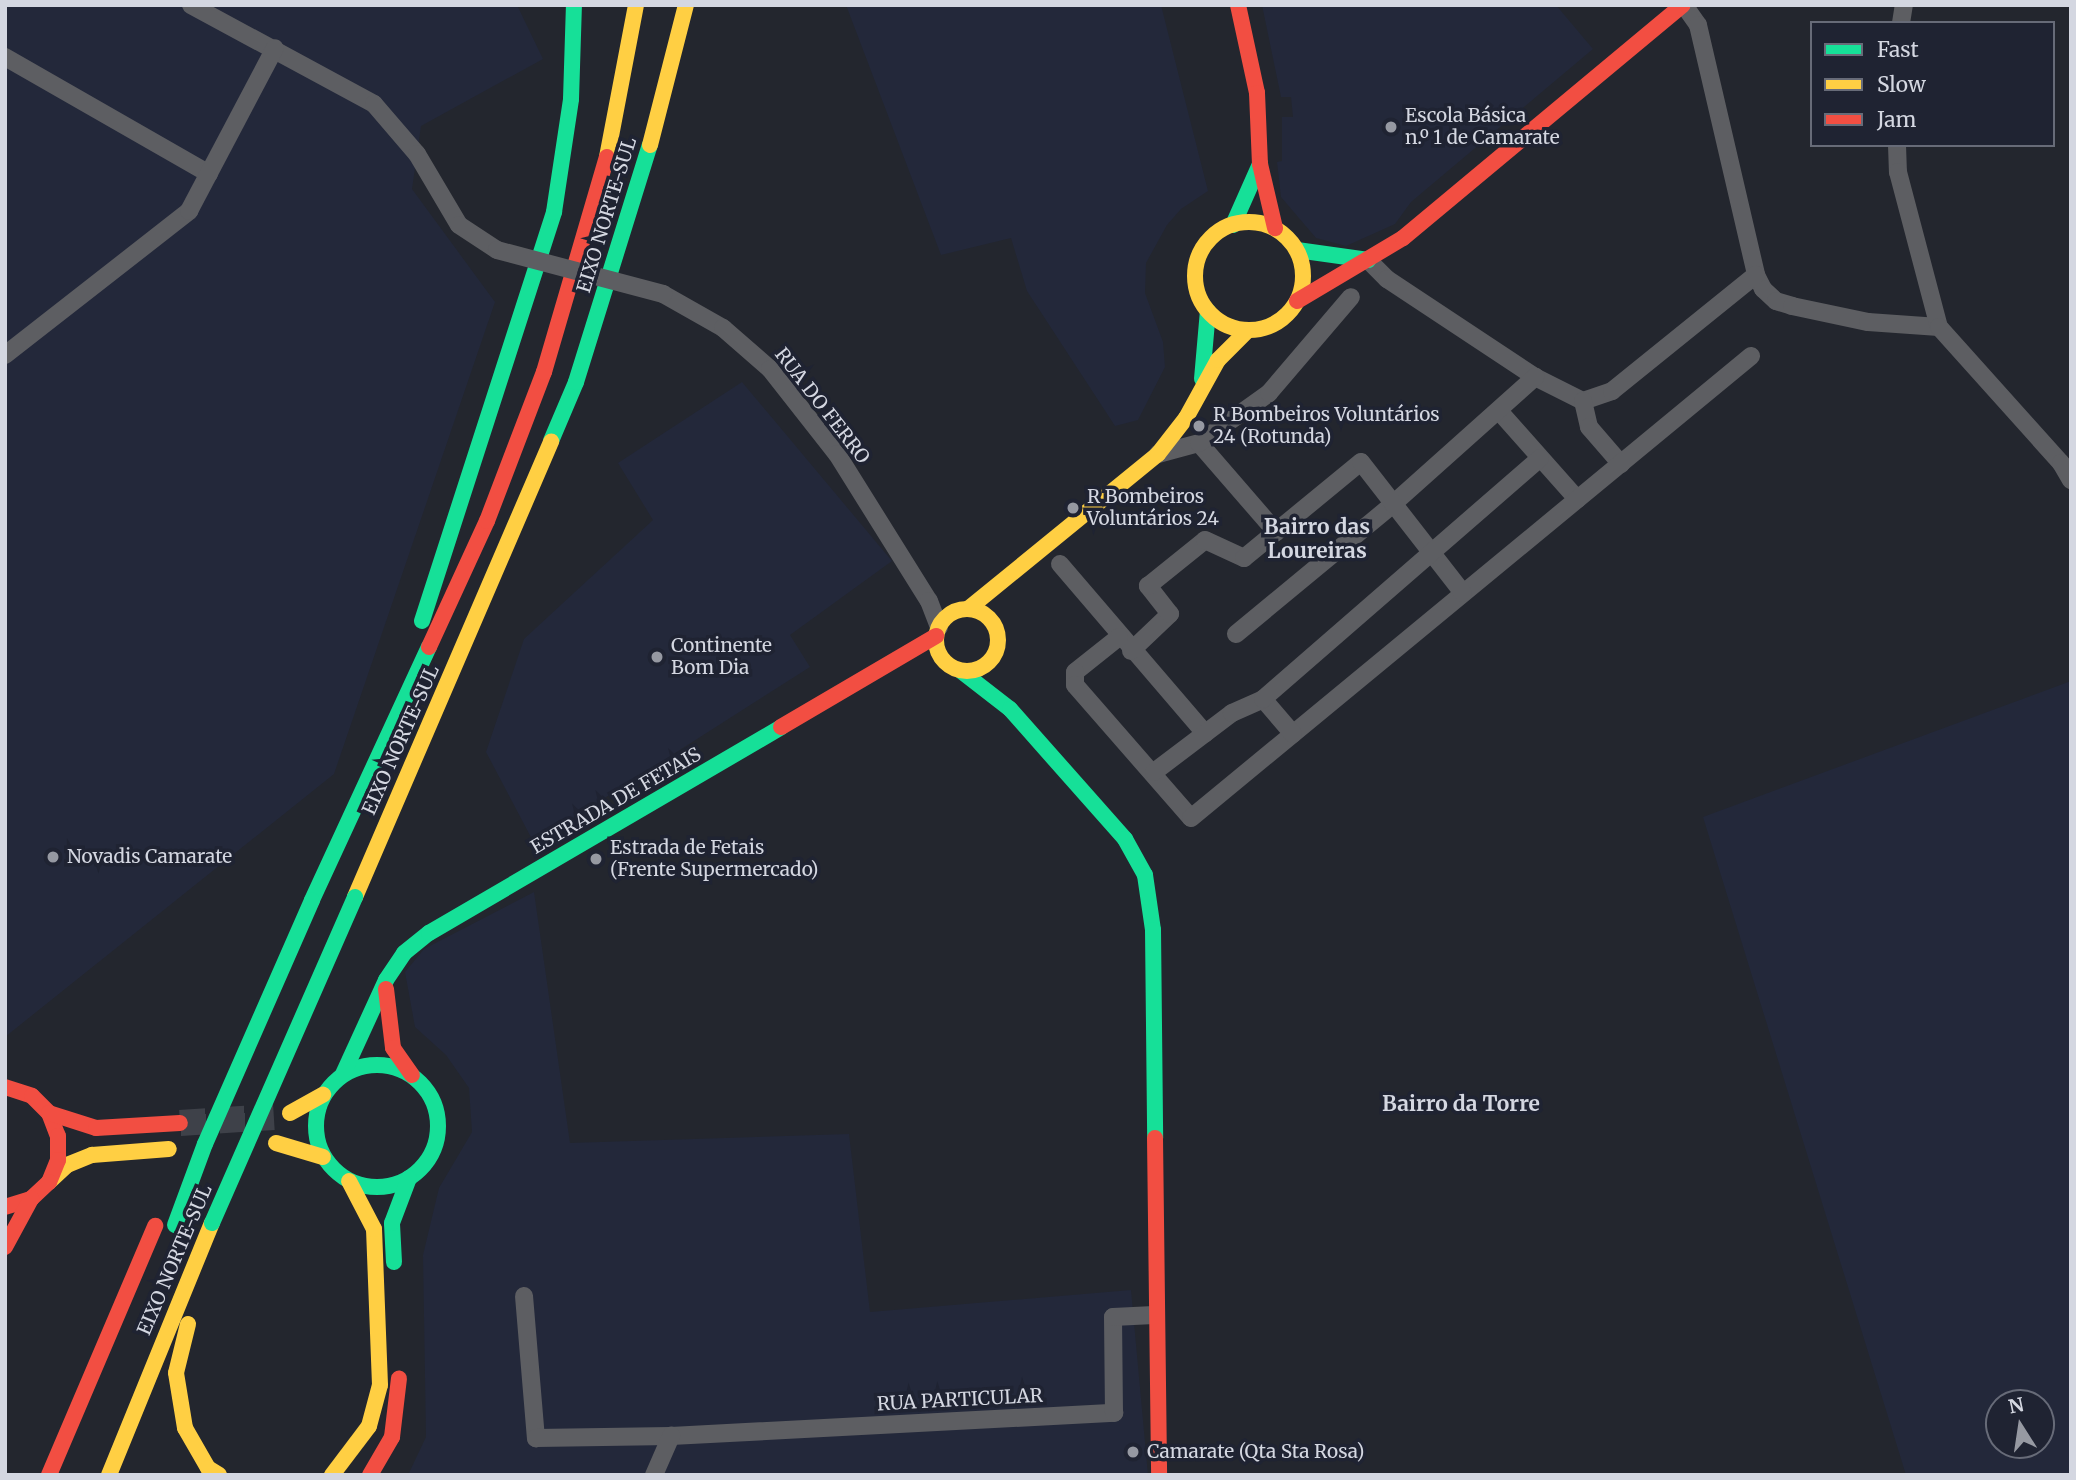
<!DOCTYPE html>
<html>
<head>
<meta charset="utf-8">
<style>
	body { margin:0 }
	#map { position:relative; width:2076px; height:1480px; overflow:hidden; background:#23262e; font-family:Merriweather,serif }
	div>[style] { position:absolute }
	.built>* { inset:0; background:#23283a }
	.secondary-tunnel>* { height:26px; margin-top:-13px; transform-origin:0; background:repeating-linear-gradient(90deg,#3e4149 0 26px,transparent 0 39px) }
	.street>* { height:18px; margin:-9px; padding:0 9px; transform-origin:9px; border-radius:9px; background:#5d5e62 }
	.fast>* { height:16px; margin:-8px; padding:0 8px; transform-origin:8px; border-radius:8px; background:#16e098 }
	.fast>.ring { margin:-8px; padding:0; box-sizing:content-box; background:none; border:16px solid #16e098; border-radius:50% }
	.slow>* { height:16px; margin:-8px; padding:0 8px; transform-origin:8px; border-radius:8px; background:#ffcf43 }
	.slow>.ring { margin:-8px; padding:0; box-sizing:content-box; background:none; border:16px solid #ffcf43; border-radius:50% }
	.jam>* { height:16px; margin:-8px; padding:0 8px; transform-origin:8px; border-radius:8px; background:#f24e42 }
	.street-bridge>* { height:18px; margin:-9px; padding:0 9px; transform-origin:9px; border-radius:9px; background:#5d5e62 }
	.fast-bridge>* { height:16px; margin:-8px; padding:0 8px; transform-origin:8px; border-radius:8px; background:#16e098 }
	.dots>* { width:19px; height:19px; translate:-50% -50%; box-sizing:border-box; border:4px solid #1f2332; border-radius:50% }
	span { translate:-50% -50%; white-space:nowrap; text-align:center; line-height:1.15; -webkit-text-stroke:7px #1f2332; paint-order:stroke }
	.poi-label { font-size:19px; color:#d4d7e1 }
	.left { translate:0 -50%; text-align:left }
	.street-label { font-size:19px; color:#d4d7e1 }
	.neighbourhood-label { font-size:21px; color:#d4d7e1; font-weight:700 }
	.frame { position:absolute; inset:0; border:7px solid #d4d7e1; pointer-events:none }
	.legend { position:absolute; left:1810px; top:21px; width:245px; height:126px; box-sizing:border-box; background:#1f2332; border:2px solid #676b78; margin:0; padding:9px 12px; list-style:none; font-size:21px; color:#d4d7e1 }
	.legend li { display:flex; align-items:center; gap:14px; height:35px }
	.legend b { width:35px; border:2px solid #676b78 }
	.north { position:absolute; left:1985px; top:1389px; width:70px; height:70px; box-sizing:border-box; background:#1f2332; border:2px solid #676b78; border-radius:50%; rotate:348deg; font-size:19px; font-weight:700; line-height:28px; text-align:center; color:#d4d7e1 }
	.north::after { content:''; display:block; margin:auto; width:24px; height:32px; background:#9699a2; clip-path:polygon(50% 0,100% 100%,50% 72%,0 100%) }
</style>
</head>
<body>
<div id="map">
	<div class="built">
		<div style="clip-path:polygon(5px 5px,517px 5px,543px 59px,421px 126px,412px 189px,495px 302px,334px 774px,5px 1037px)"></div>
		<div style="clip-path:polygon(846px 5px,1161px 5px,1208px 191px,1181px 209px,1167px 225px,1146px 263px,1145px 293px,1163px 342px,1165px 367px,1138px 420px,1115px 426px,1027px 291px,1011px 238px,941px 255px)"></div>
		<div style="clip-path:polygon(1262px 5px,1556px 5px,1593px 49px,1411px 202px,1395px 224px,1346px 246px,1316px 238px,1281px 197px,1277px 162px,1282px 161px,1282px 117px,1293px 117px,1291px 97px,1281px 97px)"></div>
		<div style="clip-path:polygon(742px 382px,892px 561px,790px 635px,810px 667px,534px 843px,486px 752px,524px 639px,653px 520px,618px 463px)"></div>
		<div style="clip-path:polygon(evenodd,2071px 681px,2071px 1475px,1906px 1475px,1703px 817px,2071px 681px,2041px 1403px,2041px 1445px,1999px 1445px,1999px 1403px,2041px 1403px)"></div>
		<div style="clip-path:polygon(534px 892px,570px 1143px,849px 1134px,870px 1312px,1131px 1290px,1148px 1475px,408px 1475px,426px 1437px,423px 1255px,439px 1188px,472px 1132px,469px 1088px,446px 1055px,415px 1027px,405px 972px,424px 949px)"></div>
	</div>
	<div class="secondary-tunnel">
		<div style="left:180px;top:1123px;width:94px;rotate:-3.7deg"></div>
	</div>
	<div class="street">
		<div style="left:191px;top:5px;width:208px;rotate:28.4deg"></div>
		<div style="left:374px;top:104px;width:66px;rotate:49.3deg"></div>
		<div style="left:417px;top:154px;width:82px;rotate:59.4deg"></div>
		<div style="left:459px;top:225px;width:45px;rotate:33.3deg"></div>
		<div style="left:1684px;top:5px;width:24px;rotate:55deg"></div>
		<div style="left:1698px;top:25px;width:257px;rotate:76.9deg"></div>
		<div style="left:1756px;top:275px;width:16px;rotate:63deg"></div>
		<div style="left:1763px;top:289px;width:18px;rotate:43deg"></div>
		<div style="left:1776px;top:301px;width:17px;rotate:17deg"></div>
		<div style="left:1792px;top:306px;width:78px;rotate:11.9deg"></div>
		<div style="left:1868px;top:322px;width:71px;rotate:4deg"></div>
		<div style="left:1901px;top:23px;width:18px;rotate:-81deg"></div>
		<div style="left:5px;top:57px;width:235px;rotate:29.8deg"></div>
		<div style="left:1897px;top:145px;width:27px;rotate:88deg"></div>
		<div style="left:1898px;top:172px;width:160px;rotate:75.2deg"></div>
		<div style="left:1939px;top:327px;width:183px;rotate:48.1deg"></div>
		<div style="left:2061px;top:463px;width:20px;rotate:60deg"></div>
		<div style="left:1368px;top:260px;width:27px;rotate:45deg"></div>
		<div style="left:1387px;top:279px;width:178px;rotate:33.5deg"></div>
		<div style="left:1535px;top:377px;width:54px;rotate:26.6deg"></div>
		<div style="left:1583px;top:401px;width:31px;rotate:-19deg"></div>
		<div style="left:1612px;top:391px;width:185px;rotate:-38.9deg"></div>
		<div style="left:663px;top:294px;width:69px;rotate:29.5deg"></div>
		<div style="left:723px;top:328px;width:62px;rotate:41.1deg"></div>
		<div style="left:770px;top:369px;width:108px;rotate:51.8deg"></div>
		<div style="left:837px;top:454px;width:173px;rotate:58deg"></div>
		<div style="left:929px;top:601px;width:28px;rotate:69deg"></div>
		<div style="left:5px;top:355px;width:234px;rotate:-38deg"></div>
		<div style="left:189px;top:211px;width:184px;rotate:-62.2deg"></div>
		<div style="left:1583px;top:401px;width:27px;rotate:77deg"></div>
		<div style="left:1589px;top:427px;width:49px;rotate:49.1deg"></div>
		<div style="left:1499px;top:411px;width:118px;rotate:48.4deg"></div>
		<div style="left:1199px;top:443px;width:118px;rotate:49.1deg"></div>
		<div style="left:1158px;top:454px;width:42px;rotate:-15deg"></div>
		<div style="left:1199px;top:443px;width:86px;rotate:-35.5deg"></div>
		<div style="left:1269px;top:393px;width:126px;rotate:-49.5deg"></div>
		<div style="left:1060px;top:564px;width:223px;rotate:49.4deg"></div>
		<div style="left:1236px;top:634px;width:204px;rotate:-39.6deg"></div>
		<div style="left:1393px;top:504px;width:191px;rotate:-41.8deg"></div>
		<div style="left:1119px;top:637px;width:56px;rotate:141.5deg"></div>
		<div style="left:1075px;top:672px;width:13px;rotate:90deg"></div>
		<div style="left:1075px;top:685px;width:176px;rotate:48.9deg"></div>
		<div style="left:1191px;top:818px;width:726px;rotate:-39.52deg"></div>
		<div style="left:1131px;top:651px;width:54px;rotate:-43.5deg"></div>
		<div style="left:1170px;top:614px;width:36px;rotate:-128deg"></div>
		<div style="left:1148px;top:586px;width:73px;rotate:-38.9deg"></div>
		<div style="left:1205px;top:540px;width:43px;rotate:24.8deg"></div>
		<div style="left:1244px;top:558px;width:151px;rotate:-39.4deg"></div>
		<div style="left:1361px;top:462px;width:166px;rotate:52.1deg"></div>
		<div style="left:1263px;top:699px;width:46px;rotate:49.4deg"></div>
		<div style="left:1154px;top:772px;width:98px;rotate:-37.1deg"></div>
		<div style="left:1232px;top:713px;width:34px;rotate:-24deg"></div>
		<div style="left:1263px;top:699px;width:367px;rotate:-41deg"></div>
		<div style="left:524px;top:1296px;width:143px;rotate:85.2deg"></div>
		<div style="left:536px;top:1438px;width:135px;rotate:-0.8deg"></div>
		<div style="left:671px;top:1436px;width:444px;rotate:-3deg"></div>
		<div style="left:1114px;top:1413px;width:96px;rotate:-90.6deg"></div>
		<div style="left:1113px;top:1317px;width:41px;rotate:-2.8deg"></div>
		<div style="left:654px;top:1475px;width:43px;rotate:-66.4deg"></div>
	</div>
	<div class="fast">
		<div style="left:1233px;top:225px;width:67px;rotate:-66.1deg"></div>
		<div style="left:1297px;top:250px;width:72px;rotate:8deg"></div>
		<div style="left:1202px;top:379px;width:68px;rotate:-85deg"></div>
		<div style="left:551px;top:441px;width:64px;rotate:-67deg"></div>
		<div style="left:576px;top:382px;width:248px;rotate:-72.7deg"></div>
		<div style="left:422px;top:621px;width:430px;rotate:-72.1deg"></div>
		<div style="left:554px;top:212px;width:114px;rotate:-81.4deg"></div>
		<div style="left:571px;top:99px;width:94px;rotate:-88.2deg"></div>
		<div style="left:961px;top:671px;width:62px;rotate:37.8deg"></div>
		<div style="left:1010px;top:709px;width:174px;rotate:48.5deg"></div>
		<div style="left:1125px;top:839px;width:41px;rotate:60.9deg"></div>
		<div style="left:1145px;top:875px;width:56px;rotate:81.7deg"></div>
		<div style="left:1153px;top:930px;width:208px;rotate:89.4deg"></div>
		<div style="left:312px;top:900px;width:279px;rotate:-65.2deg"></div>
		<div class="ring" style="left:316px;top:1065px;width:106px;height:106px"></div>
		<div style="left:343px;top:1074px;width:103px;rotate:-65.4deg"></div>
		<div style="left:386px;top:980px;width:32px;rotate:-56deg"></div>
		<div style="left:404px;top:953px;width:32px;rotate:-39deg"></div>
		<div style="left:429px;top:933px;width:408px;rotate:-30.3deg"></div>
		<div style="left:394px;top:1262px;width:39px;rotate:-93deg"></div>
		<div style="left:392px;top:1223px;width:48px;rotate:-69.3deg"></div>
	</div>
	<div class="slow">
		<div style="left:650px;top:145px;width:145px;rotate:-75.6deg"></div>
		<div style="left:607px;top:157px;width:155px;rotate:-79.2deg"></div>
		<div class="ring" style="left:1195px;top:222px;width:92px;height:92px"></div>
		<div class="ring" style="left:936px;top:609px;width:46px;height:46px"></div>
		<div style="left:968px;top:609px;width:245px;rotate:-39.2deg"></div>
		<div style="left:1158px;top:454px;width:46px;rotate:-52.1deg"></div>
		<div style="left:1186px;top:418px;width:66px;rotate:-61.1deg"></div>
		<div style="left:1218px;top:360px;width:42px;rotate:-45deg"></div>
		<div style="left:355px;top:897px;width:496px;rotate:-66.7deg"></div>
		<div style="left:290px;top:1113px;width:38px;rotate:-29deg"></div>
		<div style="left:276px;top:1143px;width:49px;rotate:16.6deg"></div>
		<div style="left:49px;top:1182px;width:25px;rotate:-43deg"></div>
		<div style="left:67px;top:1165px;width:27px;rotate:-22deg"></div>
		<div style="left:92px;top:1155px;width:77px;rotate:-4.5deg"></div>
		<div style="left:188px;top:1324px;width:50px;rotate:103.8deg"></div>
		<div style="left:176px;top:1373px;width:56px;rotate:80.7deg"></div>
		<div style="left:185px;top:1428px;width:46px;rotate:60.1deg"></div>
		<div style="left:208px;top:1468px;width:13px;rotate:32deg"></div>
		<div style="left:109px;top:1475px;width:272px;rotate:-67.8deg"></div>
		<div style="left:332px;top:1475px;width:61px;rotate:-52.9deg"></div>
		<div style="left:369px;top:1426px;width:42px;rotate:-75deg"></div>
		<div style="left:380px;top:1385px;width:156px;rotate:-92.2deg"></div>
		<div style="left:374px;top:1229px;width:54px;rotate:-117.5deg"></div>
	</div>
	<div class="jam">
		<div style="left:1238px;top:5px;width:90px;rotate:77.8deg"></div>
		<div style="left:1257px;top:93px;width:71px;rotate:87.6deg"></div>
		<div style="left:1260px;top:164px;width:66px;rotate:76.8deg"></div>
		<div style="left:1297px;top:301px;width:123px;rotate:-30.7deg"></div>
		<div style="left:1403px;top:238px;width:364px;rotate:-39.8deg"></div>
		<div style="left:429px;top:647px;width:139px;rotate:-65.3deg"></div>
		<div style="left:487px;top:521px;width:160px;rotate:-69.1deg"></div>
		<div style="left:544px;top:372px;width:224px;rotate:-73.7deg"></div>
		<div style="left:781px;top:727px;width:180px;rotate:-30.4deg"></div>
		<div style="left:386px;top:989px;width:59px;rotate:83.2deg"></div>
		<div style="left:393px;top:1048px;width:33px;rotate:55deg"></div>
		<div style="left:5px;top:1087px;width:28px;rotate:18deg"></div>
		<div style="left:32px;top:1096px;width:24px;rotate:45deg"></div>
		<div style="left:49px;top:1113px;width:25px;rotate:69deg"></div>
		<div style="left:58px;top:1136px;width:24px;rotate:90deg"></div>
		<div style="left:58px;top:1160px;width:24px;rotate:112deg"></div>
		<div style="left:49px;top:1182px;width:25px;rotate:137deg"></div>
		<div style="left:31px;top:1199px;width:27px;rotate:163deg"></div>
		<div style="left:49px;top:1113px;width:49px;rotate:17.7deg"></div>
		<div style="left:96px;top:1128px;width:84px;rotate:-3.4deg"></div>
		<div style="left:1155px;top:1138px;width:337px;rotate:89.3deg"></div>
		<div style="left:5px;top:1247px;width:55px;rotate:-61.6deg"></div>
		<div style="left:49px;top:1475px;width:271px;rotate:-66.9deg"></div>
		<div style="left:370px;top:1475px;width:44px;rotate:-59.9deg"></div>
		<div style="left:392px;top:1437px;width:59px;rotate:-83.2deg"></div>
	</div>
	<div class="street-bridge">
		<div style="left:497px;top:250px;width:172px;rotate:14.8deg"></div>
	</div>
	<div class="fast-bridge">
		<div style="left:212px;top:1223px;width:356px;rotate:-66.3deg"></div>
		<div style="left:175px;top:1225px;width:86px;rotate:-69.7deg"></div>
		<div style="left:205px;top:1144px;width:266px;rotate:-66.3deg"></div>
	</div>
	<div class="dots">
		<div style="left:1391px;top:127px;background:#9699a2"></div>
		<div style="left:1199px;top:426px;background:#9699a2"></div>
		<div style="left:1073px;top:508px;background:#9699a2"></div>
		<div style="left:657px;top:657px;background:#9699a2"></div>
		<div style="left:53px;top:857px;background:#9699a2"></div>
		<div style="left:596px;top:859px;background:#9699a2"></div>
		<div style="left:1133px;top:1452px;background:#9699a2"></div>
	</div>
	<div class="poi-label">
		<span class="left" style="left:1405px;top:127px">Escola Básica<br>n.º 1 de Camarate</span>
		<span class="left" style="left:1213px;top:426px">R Bombeiros Voluntários<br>24 (Rotunda)</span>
		<span class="left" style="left:1087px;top:508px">R Bombeiros<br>Voluntários 24</span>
		<span class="left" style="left:671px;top:657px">Continente<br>Bom Dia</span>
		<span class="left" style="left:610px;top:859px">Estrada de Fetais<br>(Frente Supermercado)</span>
		<span class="left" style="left:67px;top:857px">Novadis Camarate</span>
		<span class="left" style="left:1147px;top:1452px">Camarate (Qta Sta Rosa)</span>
	</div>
	<div class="street-label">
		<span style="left:607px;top:215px;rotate:-73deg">EIXO NORTE-SUL</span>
		<span style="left:822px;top:406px;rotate:52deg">RUA DO FERRO</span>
		<span style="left:401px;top:740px;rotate:-66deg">EIXO NORTE-SUL</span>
		<span style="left:616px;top:801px;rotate:-30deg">ESTRADA DE FETAIS</span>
		<span style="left:175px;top:1260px;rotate:-67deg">EIXO NORTE-SUL</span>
		<span style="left:960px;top:1400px;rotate:-3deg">RUA PARTICULAR</span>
	</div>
	<div class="neighbourhood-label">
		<span style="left:1317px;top:539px">Bairro das<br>Loureiras</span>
		<span style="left:1461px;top:1104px">Bairro da Torre</span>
	</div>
	<div class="frame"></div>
	<ul class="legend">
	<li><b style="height:9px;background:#16e098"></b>Fast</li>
	<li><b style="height:9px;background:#ffcf43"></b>Slow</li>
	<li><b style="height:9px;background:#f24e42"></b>Jam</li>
	</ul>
	<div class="north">N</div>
</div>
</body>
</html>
